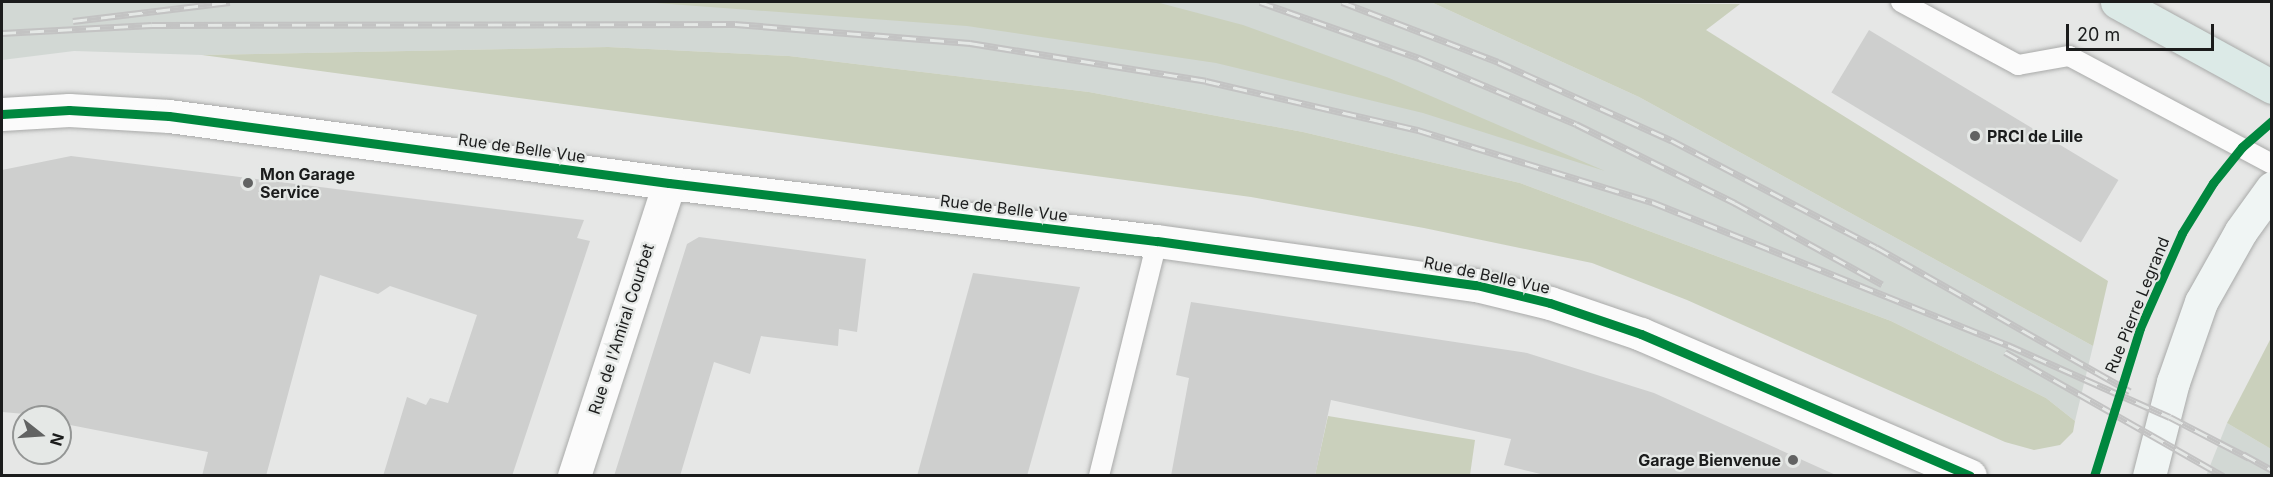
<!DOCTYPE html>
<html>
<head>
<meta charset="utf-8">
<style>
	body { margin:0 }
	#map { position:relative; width:2273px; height:477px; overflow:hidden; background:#e6e7e6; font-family:Inter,sans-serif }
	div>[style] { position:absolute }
	.built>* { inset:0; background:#d2d8d4 }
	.green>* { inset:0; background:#cad0bc }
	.building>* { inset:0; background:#cecfce; transform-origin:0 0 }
	.roads { filter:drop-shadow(0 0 2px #a9aaa9) drop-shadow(0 0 2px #a9aaa9) }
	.service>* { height:20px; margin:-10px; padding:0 10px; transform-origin:10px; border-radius:10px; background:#fbfbfb }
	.minor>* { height:33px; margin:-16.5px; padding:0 16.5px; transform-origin:16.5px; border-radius:16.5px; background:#fbfbfb }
	.secondary>* { height:33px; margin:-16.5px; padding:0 16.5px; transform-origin:16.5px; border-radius:16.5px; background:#f0f5f4 }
	.trunk>* { height:33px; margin:-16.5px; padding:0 16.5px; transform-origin:16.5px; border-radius:16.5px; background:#dceae7 }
	.rail>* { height:7px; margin-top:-3.5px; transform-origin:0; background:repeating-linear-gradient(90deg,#e5e8e6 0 14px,#c3c3c3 0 28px); box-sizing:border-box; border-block:2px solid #c3c3c3 }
	.cycleway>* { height:9px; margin:-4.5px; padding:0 4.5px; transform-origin:4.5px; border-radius:4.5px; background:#00873e }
	.dots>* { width:16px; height:16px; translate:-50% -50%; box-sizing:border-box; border:3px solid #e5e8e6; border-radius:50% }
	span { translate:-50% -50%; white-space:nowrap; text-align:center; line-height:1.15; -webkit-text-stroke:4.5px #e5e8e6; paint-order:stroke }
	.poi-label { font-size:16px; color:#1b1c1c; font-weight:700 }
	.left { translate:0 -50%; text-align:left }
	.right { translate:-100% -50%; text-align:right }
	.street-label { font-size:16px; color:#1b1c1c }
	.frame { position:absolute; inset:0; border:3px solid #1b1c1c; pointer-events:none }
	.north { position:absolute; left:12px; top:405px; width:60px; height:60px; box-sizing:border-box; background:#e5e8e6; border:2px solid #949695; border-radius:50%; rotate:107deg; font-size:16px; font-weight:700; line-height:24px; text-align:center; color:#1b1c1c }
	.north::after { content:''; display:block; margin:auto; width:21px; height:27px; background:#626363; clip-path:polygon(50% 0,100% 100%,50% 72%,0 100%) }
	.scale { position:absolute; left:2066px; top:24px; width:148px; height:27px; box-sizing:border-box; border:3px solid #1b1c1c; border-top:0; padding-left:8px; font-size:18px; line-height:21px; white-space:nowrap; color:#1b1c1c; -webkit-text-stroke:4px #e5e8e6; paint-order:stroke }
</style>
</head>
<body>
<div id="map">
	<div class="built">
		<div style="clip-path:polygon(2px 2px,1431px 2px,1639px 97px,2093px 346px,2075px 421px,2046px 398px,1891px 321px,1520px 183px,1303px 132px,1089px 92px,789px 56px,608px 47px,202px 55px,74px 51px,2px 60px)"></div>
		<div style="clip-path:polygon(2227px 423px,2271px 449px,2271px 475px,2206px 476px)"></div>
	</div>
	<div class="green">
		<div style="clip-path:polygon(642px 2px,1156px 2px,1243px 25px,1389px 78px,1605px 171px,1423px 113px,1216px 63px,967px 26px)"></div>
		<div style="clip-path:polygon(1431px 2px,1740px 4px,1706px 30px,2108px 281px,2093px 346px,1639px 97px)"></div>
		<div style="clip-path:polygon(608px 47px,789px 56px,1089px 92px,1303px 132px,1520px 183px,1891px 321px,2046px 398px,2075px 421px,2073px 432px,2060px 445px,2034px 450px,2005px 442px,1687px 300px,1592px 263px,1424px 228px,1251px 197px,202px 55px)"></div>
		<div style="clip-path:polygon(2271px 338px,2272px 449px,2271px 449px,2227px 423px)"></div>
		<div style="clip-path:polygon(1328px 416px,1475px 440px,1470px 475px,1315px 475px)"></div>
	</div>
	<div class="building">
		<div style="left:1869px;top:30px;width:291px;height:73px;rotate:31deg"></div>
		<div style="clip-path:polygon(71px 156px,584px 220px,577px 238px,590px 241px,512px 476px,383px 476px,407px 397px,426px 405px,430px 398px,448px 403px,477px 315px,390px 286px,378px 294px,320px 275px,266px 476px,202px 476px,208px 452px,60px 423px,60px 417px,2px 412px,2px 170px)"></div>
		<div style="clip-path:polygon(699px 237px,866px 259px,857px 332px,839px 329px,838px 346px,761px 336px,750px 374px,714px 362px,680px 476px,614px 476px,687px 244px)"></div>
		<div style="clip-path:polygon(973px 273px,1080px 287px,1027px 476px,917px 476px)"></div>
		<div style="clip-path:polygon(1191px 302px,1527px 353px,1654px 393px,1838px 476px,1549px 476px,1504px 465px,1511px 439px,1331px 400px,1315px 476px,1171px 476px,1189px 378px,1176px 375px)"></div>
	</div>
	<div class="roads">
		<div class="service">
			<div style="left:1901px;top:2px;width:133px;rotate:28.3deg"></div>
			<div style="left:2018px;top:65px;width:52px;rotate:-10deg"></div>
			<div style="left:2069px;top:56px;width:230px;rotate:28deg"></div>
			<div style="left:1099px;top:476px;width:242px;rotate:-76.1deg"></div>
		</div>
		<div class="minor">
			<div style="left:2px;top:114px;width:67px;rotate:-3.4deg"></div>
			<div style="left:69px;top:110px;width:100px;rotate:3.4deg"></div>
			<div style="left:169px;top:116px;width:504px;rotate:7.63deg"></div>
			<div style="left:669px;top:183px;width:491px;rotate:6.8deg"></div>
			<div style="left:1157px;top:241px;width:322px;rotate:7.9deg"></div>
			<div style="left:1476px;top:285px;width:76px;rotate:13.7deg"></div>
			<div style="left:1550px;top:303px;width:96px;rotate:18.8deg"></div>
			<div style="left:1641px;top:334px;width:358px;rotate:23.3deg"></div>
			<div style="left:574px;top:476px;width:308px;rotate:-72deg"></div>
		</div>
		<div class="secondary">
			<div style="left:2149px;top:476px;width:97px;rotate:-75.7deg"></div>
			<div style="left:2173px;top:382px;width:85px;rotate:-70.7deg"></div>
			<div style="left:2201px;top:302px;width:81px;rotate:-60.6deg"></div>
			<div style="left:2241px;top:231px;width:53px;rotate:-54.2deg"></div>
		</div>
		<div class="trunk">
			<div style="left:2117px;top:2px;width:177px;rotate:28.7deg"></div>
		</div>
	</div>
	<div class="rail">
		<div style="left:1260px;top:2px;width:169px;rotate:19.4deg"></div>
		<div style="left:1419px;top:58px;width:170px;rotate:22.8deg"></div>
		<div style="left:1576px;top:124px;width:178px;rotate:26.4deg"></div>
		<div style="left:1735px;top:203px;width:168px;rotate:28.9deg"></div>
		<div style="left:1342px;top:2px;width:167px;rotate:21deg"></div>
		<div style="left:1498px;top:62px;width:190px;rotate:24.3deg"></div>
		<div style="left:1671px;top:140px;width:231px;rotate:27.6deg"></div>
		<div style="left:1876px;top:247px;width:292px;rotate:29.6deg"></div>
		<div style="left:73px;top:21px;width:158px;rotate:-6.9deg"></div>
		<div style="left:2px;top:33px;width:150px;rotate:-3.1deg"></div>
		<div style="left:152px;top:25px;width:583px;rotate:-0.1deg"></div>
		<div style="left:735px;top:24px;width:236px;rotate:4.6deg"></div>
		<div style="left:970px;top:43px;width:239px;rotate:9.1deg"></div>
		<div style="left:1206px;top:81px;width:218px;rotate:13deg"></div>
		<div style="left:1418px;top:130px;width:245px;rotate:17.1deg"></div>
		<div style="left:1652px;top:202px;width:384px;rotate:21.9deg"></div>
		<div style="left:2008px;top:345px;width:177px;rotate:24deg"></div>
		<div style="left:2170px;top:417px;width:89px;rotate:27.4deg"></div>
		<div style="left:2005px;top:352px;width:251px;rotate:29.6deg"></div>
		<div style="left:2243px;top:454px;width:33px;rotate:29deg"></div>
	</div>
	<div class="cycleway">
		<div style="left:2px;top:114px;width:67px;rotate:-3.4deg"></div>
		<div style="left:69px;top:110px;width:100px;rotate:3.4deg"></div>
		<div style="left:169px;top:116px;width:504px;rotate:7.63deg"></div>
		<div style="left:669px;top:183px;width:491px;rotate:6.8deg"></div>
		<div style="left:1157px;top:241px;width:322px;rotate:7.9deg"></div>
		<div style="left:1476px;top:285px;width:76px;rotate:13.7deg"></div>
		<div style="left:1550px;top:303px;width:96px;rotate:18.8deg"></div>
		<div style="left:1641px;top:334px;width:358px;rotate:23.3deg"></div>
		<div style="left:2094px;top:476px;width:155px;rotate:-72.7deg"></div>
		<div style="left:2140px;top:328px;width:104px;rotate:-66.1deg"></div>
		<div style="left:2182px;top:233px;width:59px;rotate:-58.2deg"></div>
		<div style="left:2213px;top:183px;width:46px;rotate:-51.1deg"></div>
		<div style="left:2242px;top:147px;width:40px;rotate:-41deg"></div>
	</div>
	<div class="dots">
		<div style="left:1975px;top:136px;background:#626363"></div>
		<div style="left:248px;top:183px;background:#626363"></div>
		<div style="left:1793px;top:460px;background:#626363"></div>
	</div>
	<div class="poi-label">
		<span class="left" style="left:1987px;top:136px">PRCI de Lille</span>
		<span class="left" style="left:260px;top:183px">Mon Garage<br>Service</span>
		<span class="right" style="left:1781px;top:460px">Garage Bienvenue</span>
	</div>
	<div class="street-label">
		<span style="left:522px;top:148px;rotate:8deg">Rue de Belle Vue</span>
		<span style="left:1004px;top:208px;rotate:7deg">Rue de Belle Vue</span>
		<span style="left:1487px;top:275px;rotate:12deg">Rue de Belle Vue</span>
		<span style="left:2137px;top:305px;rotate:-68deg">Rue Pierre Legrand</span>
		<span style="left:621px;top:329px;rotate:-72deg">Rue de l'Amiral Courbet</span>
	</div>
	<div class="frame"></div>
	<div class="north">N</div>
	<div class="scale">20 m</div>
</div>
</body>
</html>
